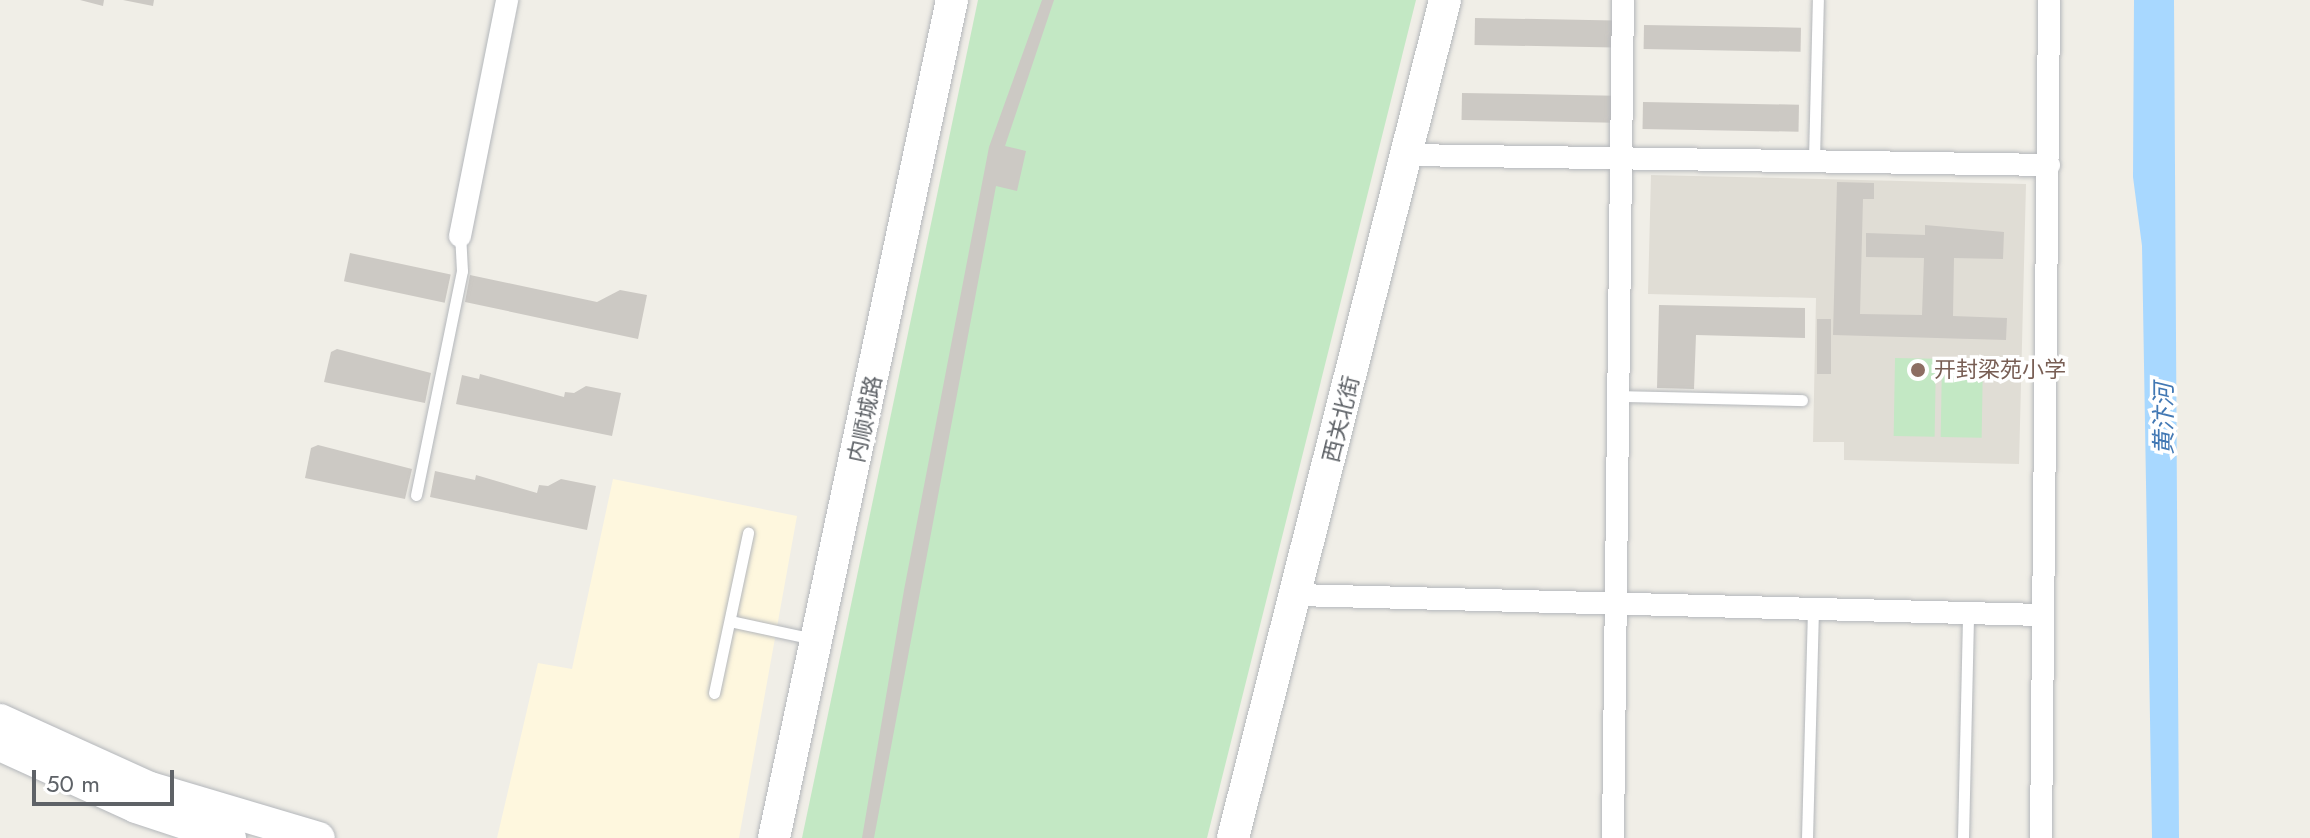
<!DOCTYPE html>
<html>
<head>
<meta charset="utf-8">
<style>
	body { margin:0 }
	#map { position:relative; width:2310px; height:838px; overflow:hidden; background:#f0eee7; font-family:Jost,"Noto Sans SC",sans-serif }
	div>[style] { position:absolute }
	.commercial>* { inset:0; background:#fef7de }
	.education>* { inset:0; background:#e0ddd5 }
	.green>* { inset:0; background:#c3e8c4; transform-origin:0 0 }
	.water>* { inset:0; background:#a8d8ff }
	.building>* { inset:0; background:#ccc9c4; transform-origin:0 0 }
	.roads { filter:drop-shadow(0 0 2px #b4b7bb) drop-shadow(0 0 2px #b4b7bb) }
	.lane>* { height:11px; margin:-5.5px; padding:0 5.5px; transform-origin:5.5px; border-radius:5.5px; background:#fff }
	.street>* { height:22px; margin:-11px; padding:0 11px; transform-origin:11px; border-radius:11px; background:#fff }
	.secondary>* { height:32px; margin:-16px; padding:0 16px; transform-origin:16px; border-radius:16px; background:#fff }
	.dots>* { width:22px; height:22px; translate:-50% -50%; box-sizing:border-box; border:4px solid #fff; border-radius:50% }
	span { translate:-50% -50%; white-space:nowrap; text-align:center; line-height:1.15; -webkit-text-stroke:7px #fff; paint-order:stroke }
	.education-label { font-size:22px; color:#785e54 }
	.left { translate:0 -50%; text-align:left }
	.street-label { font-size:22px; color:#5e6267 }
	.water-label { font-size:24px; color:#4278b4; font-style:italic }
	.scale { position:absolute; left:32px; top:770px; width:142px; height:36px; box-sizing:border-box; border:4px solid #5e6267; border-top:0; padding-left:10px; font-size:24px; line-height:28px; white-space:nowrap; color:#5e6267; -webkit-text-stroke:6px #fff; paint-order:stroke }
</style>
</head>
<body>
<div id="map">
	<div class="commercial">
		<div style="clip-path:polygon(613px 479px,797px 516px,739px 838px,497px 838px,538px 663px,572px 669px)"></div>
	</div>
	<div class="education">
		<div style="clip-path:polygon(1651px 175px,2026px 184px,2019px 464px,1844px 460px,1844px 442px,1813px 442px,1816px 298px,1648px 294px)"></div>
	</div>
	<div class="green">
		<div style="clip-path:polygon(978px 0,1416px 0,1207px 838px,802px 838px)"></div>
		<div style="left:1895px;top:358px;width:41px;height:78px;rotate:1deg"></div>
		<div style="left:1942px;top:360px;width:41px;height:77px;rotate:1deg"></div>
	</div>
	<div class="water">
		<div style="clip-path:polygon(2134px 0,2174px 0,2179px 838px,2152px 838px,2142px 246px,2133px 177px)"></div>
	</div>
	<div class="building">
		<div style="clip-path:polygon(80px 0,104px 0,103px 6px)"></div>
		<div style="clip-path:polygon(123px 0,154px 0,153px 6px)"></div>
		<div style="clip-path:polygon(1042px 0,1054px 0,1005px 146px,1026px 151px,1017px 191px,996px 186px,874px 838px,862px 838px,904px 590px,989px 147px)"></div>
		<div style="left:1475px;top:18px;width:140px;height:27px;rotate:1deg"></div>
		<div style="left:1644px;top:25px;width:157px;height:24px;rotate:1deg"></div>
		<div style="left:1462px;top:93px;width:153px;height:27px;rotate:1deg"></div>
		<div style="left:1643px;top:102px;width:156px;height:27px;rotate:1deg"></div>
		<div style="clip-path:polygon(1837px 182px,1874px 183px,1874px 199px,1863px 199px,1860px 314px,1922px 315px,1924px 258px,1866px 257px,1866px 233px,1925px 235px,1925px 225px,2004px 232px,2003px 259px,1954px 258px,1953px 316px,2007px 318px,2006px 340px,1833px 335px)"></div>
		<div style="left:350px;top:253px;width:103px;height:29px;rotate:12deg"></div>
		<div style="clip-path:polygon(470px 275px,597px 302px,620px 290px,647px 295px,638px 339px,465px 302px)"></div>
		<div style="clip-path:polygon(1659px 305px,1805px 308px,1805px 338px,1696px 335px,1694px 389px,1657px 388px)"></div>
		<div style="left:1817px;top:319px;width:14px;height:55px"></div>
		<div style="clip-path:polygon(337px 349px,431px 373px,425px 403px,324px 382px,331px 352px)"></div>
		<div style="clip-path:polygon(480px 374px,564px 397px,565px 392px,574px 393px,586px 386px,621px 393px,612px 436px,456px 404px,462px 375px,479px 379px)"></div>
		<div style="clip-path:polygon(318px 445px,412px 469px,405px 499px,305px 478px,311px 448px)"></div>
		<div style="clip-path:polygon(435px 471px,475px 480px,476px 475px,537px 493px,539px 485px,548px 486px,561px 479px,596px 486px,587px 530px,430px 497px)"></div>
	</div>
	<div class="roads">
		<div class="lane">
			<div style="left:1814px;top:159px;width:159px;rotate:-88.6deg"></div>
			<div style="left:1620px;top:396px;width:182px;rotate:1.3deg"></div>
			<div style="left:416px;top:495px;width:229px;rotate:-78.4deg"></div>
			<div style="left:462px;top:271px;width:35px;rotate:-93deg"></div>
			<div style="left:730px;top:621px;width:86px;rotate:12.1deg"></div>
			<div style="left:714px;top:693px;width:164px;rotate:-78deg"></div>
			<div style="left:1807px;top:838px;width:229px;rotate:-88.5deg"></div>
			<div style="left:1963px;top:838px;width:225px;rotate:-88.7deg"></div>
		</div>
		<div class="street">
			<div style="left:1407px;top:155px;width:642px;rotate:0.89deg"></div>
			<div style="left:460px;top:236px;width:241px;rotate:-78.7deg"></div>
			<div style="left:1297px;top:595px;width:746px;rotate:1.54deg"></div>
			<div style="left:1613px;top:838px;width:838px;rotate:-89.32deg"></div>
			<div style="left:2041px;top:838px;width:838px;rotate:-89.45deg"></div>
		</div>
		<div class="secondary">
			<div style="left:0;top:720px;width:165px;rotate:24.4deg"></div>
			<div style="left:150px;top:788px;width:176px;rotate:16.5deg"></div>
			<div style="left:0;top:745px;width:149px;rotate:24.5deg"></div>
			<div style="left:136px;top:807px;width:99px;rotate:18.3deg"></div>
			<div style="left:774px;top:838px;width:857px;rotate:-78.01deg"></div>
			<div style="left:1233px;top:838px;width:864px;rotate:-75.8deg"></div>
		</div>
	</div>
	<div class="dots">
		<div style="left:1918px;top:370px;background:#8d6e63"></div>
	</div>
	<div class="education-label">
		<span class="left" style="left:1934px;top:370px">开封梁苑小学</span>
	</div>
	<div class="street-label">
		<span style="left:865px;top:419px;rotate:-78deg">内顺城路</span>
		<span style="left:1341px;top:419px;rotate:-76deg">西关北街</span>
	</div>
	<div class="water-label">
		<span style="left:2164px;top:419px;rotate:-90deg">黄汴河</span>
	</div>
	<div class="scale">50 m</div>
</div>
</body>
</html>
